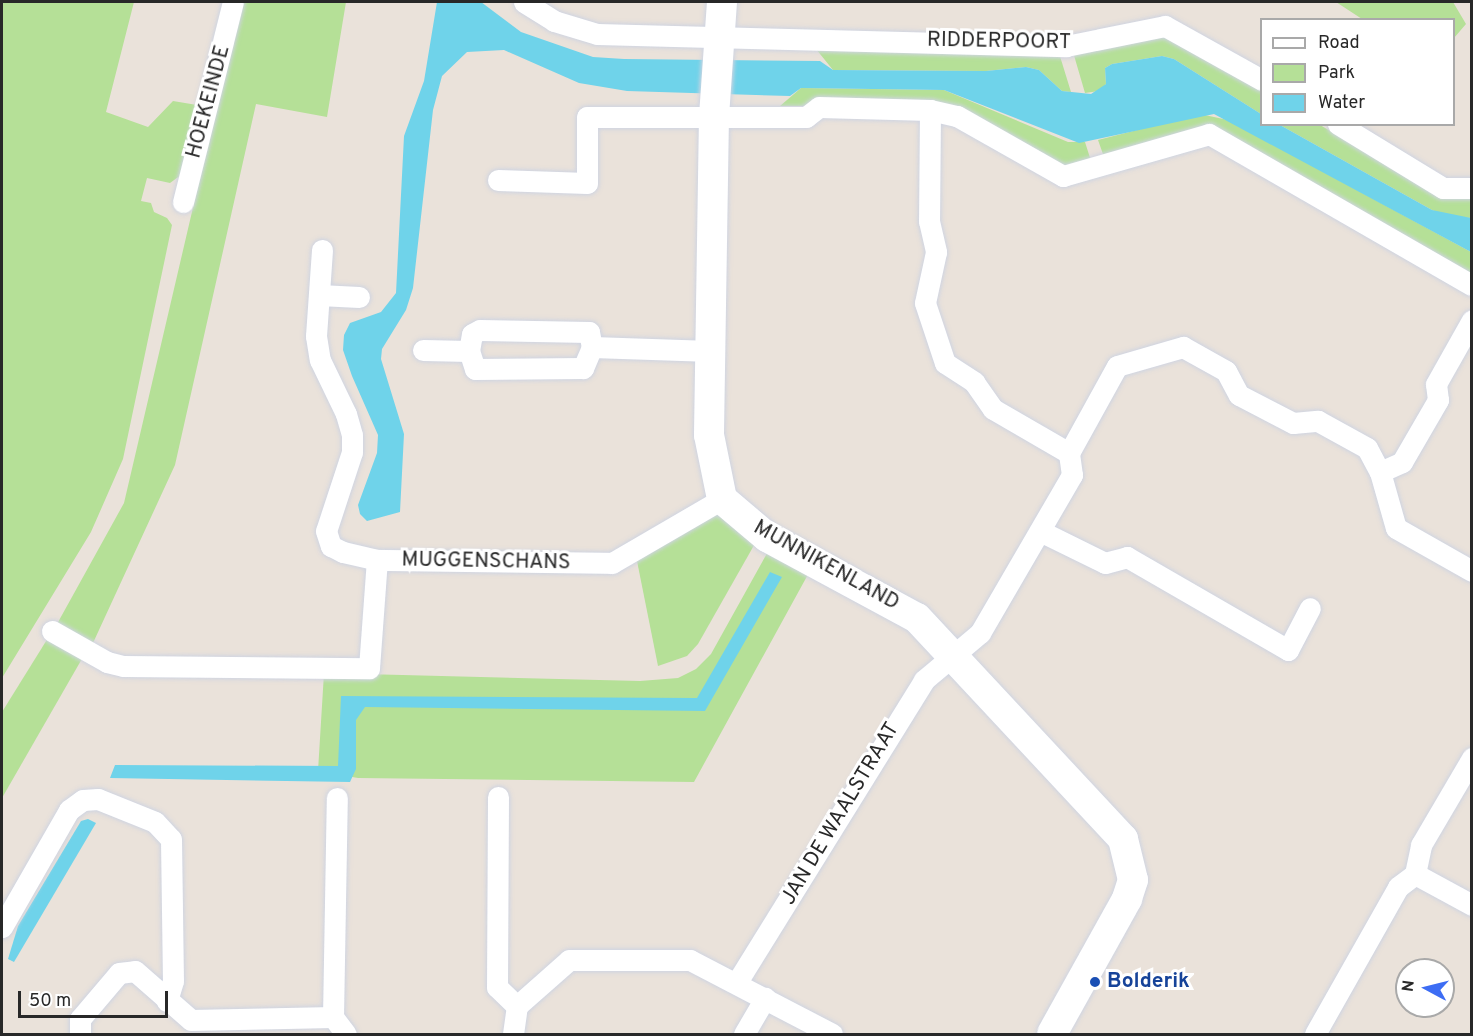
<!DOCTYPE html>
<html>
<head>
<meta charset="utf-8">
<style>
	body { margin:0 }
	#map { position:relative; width:1473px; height:1036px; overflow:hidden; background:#eae2da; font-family:Overpass,sans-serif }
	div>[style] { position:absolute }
	.green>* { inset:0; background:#b5e097 }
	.water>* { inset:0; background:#6fd3ea }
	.roads { filter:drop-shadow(0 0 2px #cfd4e1) drop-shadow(0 0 2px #cfd4e1) }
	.street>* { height:21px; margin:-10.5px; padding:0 10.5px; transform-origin:10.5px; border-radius:10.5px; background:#fff }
	.secondary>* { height:30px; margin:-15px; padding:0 15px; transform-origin:15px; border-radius:15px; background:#fff }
	.dots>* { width:16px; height:16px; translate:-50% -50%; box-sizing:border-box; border:3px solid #fff; border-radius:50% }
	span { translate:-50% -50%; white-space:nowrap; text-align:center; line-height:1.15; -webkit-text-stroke:6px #fff; paint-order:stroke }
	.street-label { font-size:21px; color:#282828 }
	.transit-label { font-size:21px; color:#164399; font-weight:700 }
	.left { translate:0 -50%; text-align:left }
	.frame { position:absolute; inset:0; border:3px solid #282828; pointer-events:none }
	.legend { position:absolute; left:1260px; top:18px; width:195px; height:108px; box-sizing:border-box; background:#fff; border:2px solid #a9a9a9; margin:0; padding:8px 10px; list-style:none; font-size:18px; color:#282828 }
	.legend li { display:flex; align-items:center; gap:12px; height:30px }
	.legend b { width:30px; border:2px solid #a9a9a9 }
	.north { position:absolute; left:1395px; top:958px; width:60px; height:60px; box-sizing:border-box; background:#fff; border:2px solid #a9a9a9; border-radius:50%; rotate:277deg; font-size:16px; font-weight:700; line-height:24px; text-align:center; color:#282828 }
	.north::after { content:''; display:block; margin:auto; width:21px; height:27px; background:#3d6df4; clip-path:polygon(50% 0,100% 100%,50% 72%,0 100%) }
	.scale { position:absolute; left:18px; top:991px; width:150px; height:27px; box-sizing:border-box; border:3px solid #282828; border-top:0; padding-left:8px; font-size:18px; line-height:21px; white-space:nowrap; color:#282828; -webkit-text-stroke:4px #fff; paint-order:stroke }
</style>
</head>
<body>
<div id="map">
	<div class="green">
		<div style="clip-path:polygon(2px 2px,134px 2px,106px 112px,148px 127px,173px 101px,203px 106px,181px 175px,170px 183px,147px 178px,141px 201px,151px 203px,154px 212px,167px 218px,172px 225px,123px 459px,91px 532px,2px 678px)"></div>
		<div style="clip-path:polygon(241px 2px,346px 2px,327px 117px,256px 104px,175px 465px,93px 643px,57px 624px,124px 503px)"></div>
		<div style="clip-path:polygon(1336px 2px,1453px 2px,1466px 24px,1454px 38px,1454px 20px,1362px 19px)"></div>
		<div style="clip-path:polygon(1158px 36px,1170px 39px,1261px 90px,1261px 114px,1174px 59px,1162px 56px,1112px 64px,1105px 68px,1106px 84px,1099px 91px,1085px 93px,1073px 52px)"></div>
		<div style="clip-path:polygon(816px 49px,1059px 53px,1071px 92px,1062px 91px,1039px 70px,1026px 67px,986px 71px,833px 70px)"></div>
		<div style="clip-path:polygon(801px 88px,944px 90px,1068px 142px,1085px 142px,1091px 161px,1064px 166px,904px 106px,780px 106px)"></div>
		<div style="clip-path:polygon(1200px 114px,1228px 120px,1471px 252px,1471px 273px,1224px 133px,1104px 157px,1098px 140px)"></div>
		<div style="clip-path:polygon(1280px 125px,1320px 125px,1441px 195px,1471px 195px,1471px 218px,1450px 217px,1432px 210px)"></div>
		<div style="clip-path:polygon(718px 512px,757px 540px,698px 644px,687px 656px,658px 666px,637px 561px)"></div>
		<div style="clip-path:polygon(770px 548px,811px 569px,694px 782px,358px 778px,318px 771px,324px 673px,640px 681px,678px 678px,696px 669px,711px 654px)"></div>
		<div style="clip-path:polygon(48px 638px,83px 657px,2px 798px,2px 712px)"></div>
	</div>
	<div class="water">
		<div style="clip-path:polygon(437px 2px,481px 2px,521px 32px,593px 57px,624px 59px,820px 61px,833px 70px,986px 71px,1026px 67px,1039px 70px,1062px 91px,1091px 94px,1106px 84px,1105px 68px,1112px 64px,1162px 56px,1174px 59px,1261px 114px,1262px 124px,1280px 125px,1432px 210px,1471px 218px,1471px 252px,1214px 114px,1079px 143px,944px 90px,801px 88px,790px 96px,627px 91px,579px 83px,504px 50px,467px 52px,442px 76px,433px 110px,413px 288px,406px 310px,382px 349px,381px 359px,404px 434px,400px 512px,367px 521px,360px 514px,358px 505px,377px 453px,378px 435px,352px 376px,343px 350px,344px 335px,350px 323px,381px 312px,396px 293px,404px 136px,424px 81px)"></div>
		<div style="clip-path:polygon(770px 572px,782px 577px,705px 711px,365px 707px,356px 720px,356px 769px,350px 782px,110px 778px,115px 765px,338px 766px,341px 696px,697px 698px)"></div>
		<div style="clip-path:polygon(88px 819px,96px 823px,14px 962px,8px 959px,18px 926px,81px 821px)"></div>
	</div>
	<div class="roads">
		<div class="street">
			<div style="left:524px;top:2px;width:36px;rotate:32deg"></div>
			<div style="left:554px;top:21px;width:45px;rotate:16.8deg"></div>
			<div style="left:597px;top:34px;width:469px;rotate:1.5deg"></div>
			<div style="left:1066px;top:46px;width:101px;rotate:-11.4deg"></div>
			<div style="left:1165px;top:26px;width:111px;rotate:29.1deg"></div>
			<div style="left:930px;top:110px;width:111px;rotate:90.5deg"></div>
			<div style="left:929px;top:221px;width:32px;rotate:77deg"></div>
			<div style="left:936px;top:252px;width:52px;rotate:102.2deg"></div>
			<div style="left:925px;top:303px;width:63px;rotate:71.6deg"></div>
			<div style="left:945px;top:363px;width:35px;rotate:33deg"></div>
			<div style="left:974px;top:382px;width:33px;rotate:55deg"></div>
			<div style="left:993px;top:409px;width:88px;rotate:30.1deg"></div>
			<div style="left:1338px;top:124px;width:123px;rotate:31.4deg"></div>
			<div style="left:1443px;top:188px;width:29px"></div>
			<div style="left:498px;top:180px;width:89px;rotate:1.9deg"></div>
			<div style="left:587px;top:183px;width:66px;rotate:-90deg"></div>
			<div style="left:587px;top:117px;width:219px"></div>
			<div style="left:806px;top:117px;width:16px;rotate:-38deg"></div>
			<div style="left:819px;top:107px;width:111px;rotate:1.5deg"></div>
			<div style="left:930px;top:110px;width:28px;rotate:13deg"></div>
			<div style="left:957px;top:116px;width:122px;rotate:29.5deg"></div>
			<div style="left:1063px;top:176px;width:152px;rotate:-16deg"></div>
			<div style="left:1209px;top:134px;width:303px;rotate:29.9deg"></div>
			<div style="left:183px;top:202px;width:206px;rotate:-76deg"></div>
			<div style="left:322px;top:250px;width:86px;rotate:94deg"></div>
			<div style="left:316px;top:336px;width:24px;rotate:81deg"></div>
			<div style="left:320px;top:360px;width:60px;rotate:64.3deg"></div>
			<div style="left:346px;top:414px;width:22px;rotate:74deg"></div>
			<div style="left:352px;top:435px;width:17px;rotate:90deg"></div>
			<div style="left:352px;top:452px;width:83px;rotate:108.2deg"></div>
			<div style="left:326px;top:531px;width:16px;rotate:72deg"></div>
			<div style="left:331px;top:546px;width:13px;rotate:27deg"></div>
			<div style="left:343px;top:552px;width:35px;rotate:13deg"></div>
			<div style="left:319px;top:295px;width:40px;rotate:2.9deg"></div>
			<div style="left:480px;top:330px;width:109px;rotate:1.1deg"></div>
			<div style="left:589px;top:332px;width:15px;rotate:79deg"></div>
			<div style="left:592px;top:347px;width:23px;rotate:113deg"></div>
			<div style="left:583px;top:368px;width:108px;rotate:179.5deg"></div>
			<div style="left:475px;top:369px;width:19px;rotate:-108deg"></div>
			<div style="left:469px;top:351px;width:17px;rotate:-80deg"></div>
			<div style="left:472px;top:334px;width:9px;rotate:-27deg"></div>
			<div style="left:592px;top:347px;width:119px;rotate:1.9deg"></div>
			<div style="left:423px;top:350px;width:46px;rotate:1.2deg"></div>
			<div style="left:1380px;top:472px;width:58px;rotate:74.1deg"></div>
			<div style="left:1396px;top:528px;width:87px;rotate:29.5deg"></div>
			<div style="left:1042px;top:532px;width:70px;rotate:26.2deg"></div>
			<div style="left:1105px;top:563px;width:23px;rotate:-15deg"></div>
			<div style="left:1127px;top:557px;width:186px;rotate:30deg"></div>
			<div style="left:1288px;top:650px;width:47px;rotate:-62.4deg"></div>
			<div style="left:52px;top:631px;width:63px;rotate:29.4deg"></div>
			<div style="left:107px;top:662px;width:16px;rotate:14deg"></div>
			<div style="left:123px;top:666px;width:246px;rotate:0.5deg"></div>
			<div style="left:369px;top:668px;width:108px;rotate:-85.8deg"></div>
			<div style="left:377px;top:560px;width:235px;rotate:0.7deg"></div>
			<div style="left:612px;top:563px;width:127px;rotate:-30.2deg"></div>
			<div style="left:498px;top:797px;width:190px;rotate:90.3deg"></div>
			<div style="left:497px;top:987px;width:28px;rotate:44deg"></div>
			<div style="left:1415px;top:874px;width:65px;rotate:28.5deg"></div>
			<div style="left:2px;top:927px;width:135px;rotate:-60.2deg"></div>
			<div style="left:69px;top:810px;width:17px;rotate:-36deg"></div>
			<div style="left:83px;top:800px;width:15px;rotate:-4deg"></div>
			<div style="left:98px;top:799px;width:61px;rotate:22deg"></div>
			<div style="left:155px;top:822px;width:23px;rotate:47deg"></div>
			<div style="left:171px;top:839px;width:142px;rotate:89.2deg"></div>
			<div style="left:173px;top:981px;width:21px;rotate:107deg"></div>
			<div style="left:737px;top:982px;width:355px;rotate:-58.2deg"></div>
			<div style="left:924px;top:680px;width:73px;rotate:-40deg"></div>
			<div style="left:980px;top:633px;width:183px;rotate:-59.8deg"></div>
			<div style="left:1072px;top:475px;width:22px;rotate:-98deg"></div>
			<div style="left:1069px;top:453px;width:99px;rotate:-61.1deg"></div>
			<div style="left:1117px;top:366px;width:69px;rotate:-16.1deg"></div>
			<div style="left:1183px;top:347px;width:49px;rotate:29.2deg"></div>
			<div style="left:1226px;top:371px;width:27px;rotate:62deg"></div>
			<div style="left:1239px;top:395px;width:61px;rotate:27.4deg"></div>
			<div style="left:1293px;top:423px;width:25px;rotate:-5deg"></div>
			<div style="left:1318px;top:421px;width:56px;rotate:28.9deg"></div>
			<div style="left:1367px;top:448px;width:27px;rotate:62deg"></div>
			<div style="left:1380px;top:472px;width:24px;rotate:-24deg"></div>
			<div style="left:1402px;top:462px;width:72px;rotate:-59.9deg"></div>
			<div style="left:1438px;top:400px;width:16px;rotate:-97deg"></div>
			<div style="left:1436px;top:384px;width:73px;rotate:-60.6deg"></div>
			<div style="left:333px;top:1017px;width:219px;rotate:-89deg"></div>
			<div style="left:80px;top:1034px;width:15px;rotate:-90deg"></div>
			<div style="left:80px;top:1019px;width:60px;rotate:-49.7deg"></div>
			<div style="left:119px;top:973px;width:16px;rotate:-7deg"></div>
			<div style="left:135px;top:971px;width:74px;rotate:41.2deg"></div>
			<div style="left:191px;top:1020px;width:142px;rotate:-1.2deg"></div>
			<div style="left:333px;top:1017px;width:21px;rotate:53deg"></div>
			<div style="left:513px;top:1034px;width:28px;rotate:-82deg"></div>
			<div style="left:517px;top:1006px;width:69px;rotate:-41.5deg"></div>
			<div style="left:569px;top:960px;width:121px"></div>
			<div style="left:690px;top:960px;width:160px;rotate:27.5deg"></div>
			<div style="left:744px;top:1034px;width:42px;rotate:-59.7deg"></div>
			<div style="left:1315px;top:1034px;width:169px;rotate:-60.5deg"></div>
			<div style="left:1398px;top:887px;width:21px;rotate:-37deg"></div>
			<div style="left:1415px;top:874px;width:30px;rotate:-78deg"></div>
			<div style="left:1421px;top:845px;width:101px;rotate:-59.6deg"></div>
		</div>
		<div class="secondary">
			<div style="left:722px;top:2px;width:113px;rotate:94deg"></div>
			<div style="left:714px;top:115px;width:320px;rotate:90.9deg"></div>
			<div style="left:709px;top:435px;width:65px;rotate:78.5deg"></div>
			<div style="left:722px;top:499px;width:59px;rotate:40.2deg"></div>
			<div style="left:767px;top:537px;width:170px;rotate:28.4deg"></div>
			<div style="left:917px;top:618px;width:302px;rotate:47deg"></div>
			<div style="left:1123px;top:839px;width:42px;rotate:76.3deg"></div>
			<div style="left:1133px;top:880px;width:20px;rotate:108deg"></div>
			<div style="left:1127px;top:899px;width:154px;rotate:119.1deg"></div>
		</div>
	</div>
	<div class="dots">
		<div style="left:1095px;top:982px;background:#1a4fb4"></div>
	</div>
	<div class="street-label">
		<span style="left:999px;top:42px;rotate:1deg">RIDDERPOORT</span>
		<span style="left:209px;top:102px;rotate:-75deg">HOEKEINDE</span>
		<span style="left:486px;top:562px;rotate:1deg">MUGGENSCHANS</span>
		<span style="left:826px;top:566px;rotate:29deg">MUNNIKENLAND</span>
		<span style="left:841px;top:814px;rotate:-59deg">JAN DE WAALSTRAAT</span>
	</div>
	<div class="transit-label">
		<span class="left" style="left:1107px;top:982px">Bolderik</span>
	</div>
	<div class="frame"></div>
	<ul class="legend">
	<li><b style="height:8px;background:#fff"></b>Road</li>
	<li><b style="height:16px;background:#b5e097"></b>Park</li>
	<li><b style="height:16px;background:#6fd3ea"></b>Water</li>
	</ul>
	<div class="north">N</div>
	<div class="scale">50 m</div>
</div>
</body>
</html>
